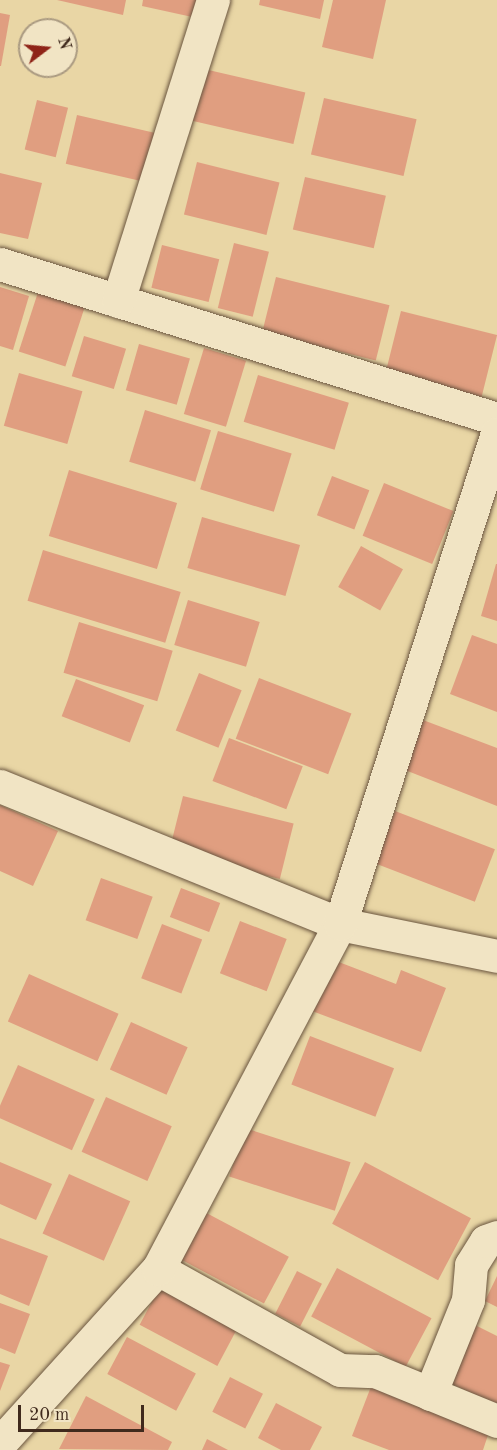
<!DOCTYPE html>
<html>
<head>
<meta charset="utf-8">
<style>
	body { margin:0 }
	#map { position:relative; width:497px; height:1450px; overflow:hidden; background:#e9d6a5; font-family:"Old Standard TT",serif }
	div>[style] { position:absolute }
	.building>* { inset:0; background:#e09e80; transform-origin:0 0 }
	.roads { filter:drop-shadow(0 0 2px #6a553f) drop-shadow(0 0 2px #6a553f) }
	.minor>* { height:33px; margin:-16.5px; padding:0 16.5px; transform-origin:16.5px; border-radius:16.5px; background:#f1e4c4 }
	span { translate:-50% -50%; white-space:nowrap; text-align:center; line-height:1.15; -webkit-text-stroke:4.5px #f1e4c4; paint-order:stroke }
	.north { position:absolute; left:18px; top:18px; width:60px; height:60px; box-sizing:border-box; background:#f1e4c4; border:2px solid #aa9a81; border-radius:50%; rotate:74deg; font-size:16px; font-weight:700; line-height:24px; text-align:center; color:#402a1d }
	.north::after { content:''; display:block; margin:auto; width:21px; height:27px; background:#8f2418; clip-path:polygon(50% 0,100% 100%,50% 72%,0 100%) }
	.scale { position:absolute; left:18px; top:1405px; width:126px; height:27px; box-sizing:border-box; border:3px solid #402a1d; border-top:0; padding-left:8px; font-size:18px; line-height:21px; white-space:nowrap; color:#402a1d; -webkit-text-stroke:4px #f1e4c4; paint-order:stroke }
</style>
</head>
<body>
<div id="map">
	<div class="building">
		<div style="clip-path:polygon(57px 0,126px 0,123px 15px)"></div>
		<div style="clip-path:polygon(143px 0,211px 0,206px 20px,142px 6px)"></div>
		<div style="clip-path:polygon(260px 0,324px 0,320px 19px,259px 5px)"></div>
		<div style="clip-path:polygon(333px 0,386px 0,373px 59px,322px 47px)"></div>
		<div style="clip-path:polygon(0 13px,10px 15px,1px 66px,0 66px)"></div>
		<div style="left:204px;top:69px;width:104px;height:53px;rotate:13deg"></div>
		<div style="left:324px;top:98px;width:95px;height:58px;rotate:13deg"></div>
		<div style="left:37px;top:100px;width:32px;height:51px;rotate:14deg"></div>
		<div style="left:77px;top:115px;width:86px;height:50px;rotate:13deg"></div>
		<div style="left:197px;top:162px;width:85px;height:54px;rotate:14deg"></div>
		<div style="clip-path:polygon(0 173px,42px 183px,28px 239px,0 233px)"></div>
		<div style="left:305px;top:177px;width:83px;height:54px;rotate:13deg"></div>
		<div style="left:234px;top:243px;width:36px;height:67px;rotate:14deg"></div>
		<div style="left:162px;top:245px;width:59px;height:44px;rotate:14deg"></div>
		<div style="left:276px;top:277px;width:117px;height:57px;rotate:14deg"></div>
		<div style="left:41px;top:283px;width:49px;height:72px;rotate:18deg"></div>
		<div style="clip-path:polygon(0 287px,29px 296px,13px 350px,0 346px)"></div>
		<div style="left:401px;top:311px;width:99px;height:64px;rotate:14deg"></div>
		<div style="left:84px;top:336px;width:44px;height:42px;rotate:17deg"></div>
		<div style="left:139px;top:344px;width:53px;height:48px;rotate:16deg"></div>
		<div style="left:204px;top:348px;width:44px;height:69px;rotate:17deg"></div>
		<div style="left:19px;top:373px;width:66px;height:55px;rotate:16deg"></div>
		<div style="left:258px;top:375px;width:95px;height:49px;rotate:17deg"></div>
		<div style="left:145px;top:410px;width:69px;height:54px;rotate:17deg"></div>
		<div style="left:218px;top:431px;width:77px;height:61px;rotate:17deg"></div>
		<div style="left:69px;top:470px;width:113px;height:69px;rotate:17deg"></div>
		<div style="left:332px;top:476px;width:40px;height:42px;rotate:21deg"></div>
		<div style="left:384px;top:483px;width:75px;height:57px;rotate:22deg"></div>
		<div style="left:202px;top:517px;width:102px;height:53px;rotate:16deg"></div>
		<div style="left:361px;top:546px;width:48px;height:47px;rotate:29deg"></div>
		<div style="left:43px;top:550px;width:144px;height:53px;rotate:17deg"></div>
		<div style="clip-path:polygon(496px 564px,497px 564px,497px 621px,481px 616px)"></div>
		<div style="left:188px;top:600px;width:75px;height:47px;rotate:17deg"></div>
		<div style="left:79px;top:622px;width:98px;height:53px;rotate:17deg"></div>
		<div style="clip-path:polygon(472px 635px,497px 644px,497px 712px,450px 694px)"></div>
		<div style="left:199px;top:673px;width:46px;height:62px;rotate:22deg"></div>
		<div style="left:259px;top:678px;width:99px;height:65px;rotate:21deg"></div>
		<div style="left:76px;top:679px;width:73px;height:40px;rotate:21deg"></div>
		<div style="clip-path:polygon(423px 720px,497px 748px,497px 806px,405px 770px)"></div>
		<div style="left:229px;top:738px;width:79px;height:46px;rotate:21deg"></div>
		<div style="left:183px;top:796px;width:114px;height:57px;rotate:14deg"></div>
		<div style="clip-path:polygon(0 805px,58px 831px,33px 886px,0 871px)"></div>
		<div style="left:395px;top:811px;width:107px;height:56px;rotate:21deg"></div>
		<div style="left:101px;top:878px;width:55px;height:45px;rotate:20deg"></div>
		<div style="left:181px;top:888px;width:42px;height:31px;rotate:21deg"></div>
		<div style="left:240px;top:921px;width:50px;height:56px;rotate:21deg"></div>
		<div style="left:162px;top:924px;width:43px;height:58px;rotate:21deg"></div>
		<div style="clip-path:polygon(331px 959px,396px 984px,401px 970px,446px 988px,421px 1052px,312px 1011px)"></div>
		<div style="left:29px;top:974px;width:98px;height:52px;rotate:24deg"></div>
		<div style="left:131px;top:1022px;width:62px;height:52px;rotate:24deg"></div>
		<div style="left:310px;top:1036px;width:90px;height:52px;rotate:21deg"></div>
		<div style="left:18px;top:1065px;width:84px;height:56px;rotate:24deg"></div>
		<div style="left:106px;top:1097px;width:72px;height:60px;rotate:24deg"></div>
		<div style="left:245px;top:1128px;width:111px;height:51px;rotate:18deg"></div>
		<div style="clip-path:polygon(0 1162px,52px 1184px,36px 1220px,0 1204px)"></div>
		<div style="left:365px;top:1162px;width:120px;height:70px;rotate:28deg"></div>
		<div style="left:69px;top:1174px;width:67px;height:65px;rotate:24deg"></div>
		<div style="left:197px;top:1208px;width:104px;height:53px;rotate:28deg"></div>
		<div style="clip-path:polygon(0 1238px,48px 1256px,29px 1306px,0 1294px)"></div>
		<div style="left:337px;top:1268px;width:107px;height:55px;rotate:28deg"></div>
		<div style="left:297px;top:1271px;width:28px;height:48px;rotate:27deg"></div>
		<div style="clip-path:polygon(497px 1276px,497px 1307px,485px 1301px)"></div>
		<div style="left:165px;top:1277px;width:88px;height:54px;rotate:28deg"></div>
		<div style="clip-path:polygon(0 1303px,30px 1314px,15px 1354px,0 1348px)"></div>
		<div style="clip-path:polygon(471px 1323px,497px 1336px,497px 1406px,444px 1380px)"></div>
		<div style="left:127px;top:1337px;width:78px;height:42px;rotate:28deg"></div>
		<div style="clip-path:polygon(0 1362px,10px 1365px,0 1391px)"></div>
		<div style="left:230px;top:1377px;width:37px;height:39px;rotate:27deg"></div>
		<div style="clip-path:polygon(372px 1384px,490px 1429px,483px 1450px,389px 1450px,352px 1436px)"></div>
		<div style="clip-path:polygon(86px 1396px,172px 1442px,168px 1450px,59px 1449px)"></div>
		<div style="clip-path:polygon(276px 1403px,322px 1427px,310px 1450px,281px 1450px,258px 1438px)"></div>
		<div style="clip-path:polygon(207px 1439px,228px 1450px,202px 1450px)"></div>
	</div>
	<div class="roads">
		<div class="minor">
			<div style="left:0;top:264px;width:521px;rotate:17.32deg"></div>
			<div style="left:118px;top:301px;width:316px;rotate:-72.5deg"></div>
			<div style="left:0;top:786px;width:367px;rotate:22.1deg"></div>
			<div style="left:340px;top:924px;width:160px;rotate:11.5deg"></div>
			<div style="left:158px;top:1269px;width:208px;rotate:29deg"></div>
			<div style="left:340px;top:1370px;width:35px;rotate:2deg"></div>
			<div style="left:375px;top:1371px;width:132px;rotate:22.3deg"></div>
			<div style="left:430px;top:1394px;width:101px;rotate:-68deg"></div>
			<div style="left:468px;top:1300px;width:35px;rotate:-85deg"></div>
			<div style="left:471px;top:1265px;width:28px;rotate:-58deg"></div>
			<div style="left:486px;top:1241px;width:12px;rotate:-20deg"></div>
			<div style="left:0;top:1443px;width:235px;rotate:-47.8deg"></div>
			<div style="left:158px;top:1269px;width:390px;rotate:-62.2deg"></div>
			<div style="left:340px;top:924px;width:515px;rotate:-72.27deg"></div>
		</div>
	</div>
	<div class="north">N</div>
	<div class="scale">20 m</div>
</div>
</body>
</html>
